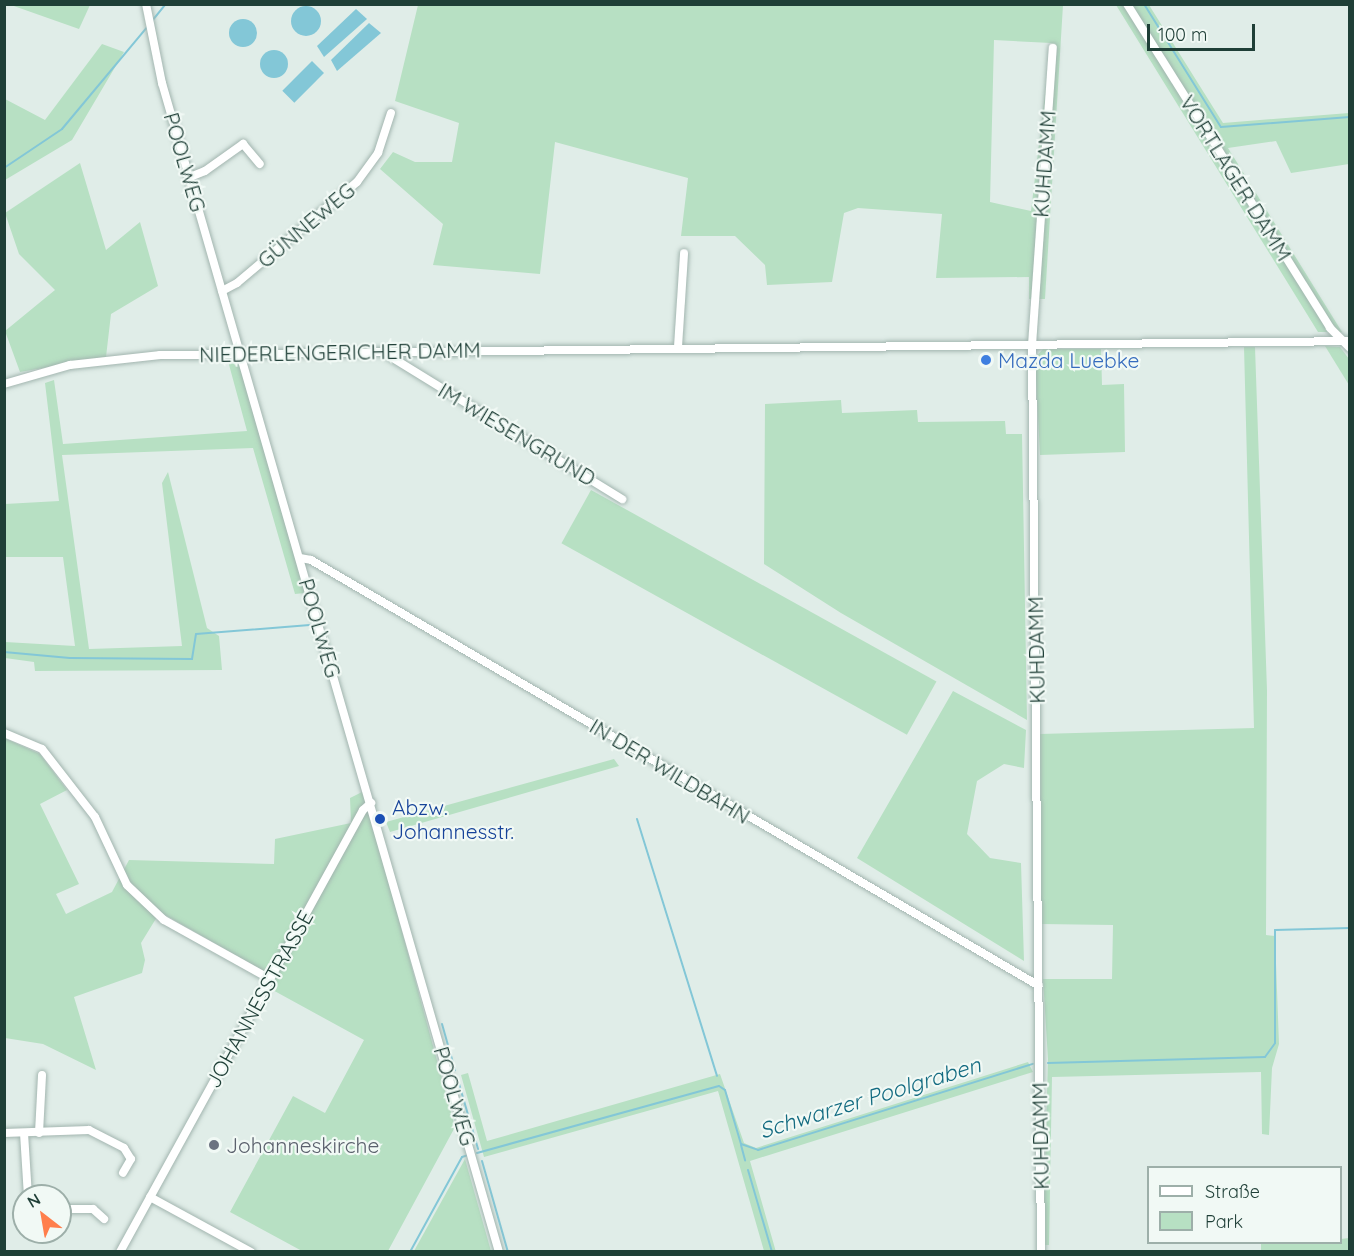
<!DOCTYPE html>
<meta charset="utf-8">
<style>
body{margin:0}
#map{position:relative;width:1354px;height:1256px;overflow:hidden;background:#e0ede8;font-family:Quicksand,sans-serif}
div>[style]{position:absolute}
.green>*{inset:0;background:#b7e0c3;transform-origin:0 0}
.water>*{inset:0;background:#83c7d7;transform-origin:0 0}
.round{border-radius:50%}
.stream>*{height:2px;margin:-1px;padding:0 1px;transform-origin:1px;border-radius:1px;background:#83c7d7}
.roads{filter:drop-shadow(0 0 2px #a2b5af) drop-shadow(0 0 2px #a2b5af)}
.minor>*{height:8px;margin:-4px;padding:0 4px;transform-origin:4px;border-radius:4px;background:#fff}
.dots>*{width:16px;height:16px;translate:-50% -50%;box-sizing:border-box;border:3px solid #f1f9f5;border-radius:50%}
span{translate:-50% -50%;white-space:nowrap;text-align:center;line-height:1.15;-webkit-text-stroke:4.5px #f1f9f5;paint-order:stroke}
.street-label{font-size:21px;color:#1f3f37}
.shop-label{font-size:21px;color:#366cbe}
.left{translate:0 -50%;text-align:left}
.transit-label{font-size:21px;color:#164399}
.worship-label{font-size:21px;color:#5b616d}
.water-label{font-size:22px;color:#136b81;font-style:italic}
.frame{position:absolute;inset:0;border:6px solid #1f3f37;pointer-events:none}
.legend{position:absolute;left:1147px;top:1166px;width:195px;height:78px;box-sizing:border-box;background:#f1f9f5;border:2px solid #9dafa9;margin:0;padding:8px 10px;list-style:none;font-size:18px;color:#1f3f37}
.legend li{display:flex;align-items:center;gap:12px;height:30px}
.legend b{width:30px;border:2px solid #9dafa9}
.north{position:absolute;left:12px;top:1184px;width:60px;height:60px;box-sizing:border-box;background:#f1f9f5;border:2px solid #9dafa9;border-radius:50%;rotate:329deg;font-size:16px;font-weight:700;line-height:24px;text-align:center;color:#1f3f37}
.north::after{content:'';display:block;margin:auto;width:21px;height:27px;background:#ff7e4c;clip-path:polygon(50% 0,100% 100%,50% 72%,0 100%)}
.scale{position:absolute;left:1147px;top:24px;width:108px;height:27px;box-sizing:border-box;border:3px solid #1f3f37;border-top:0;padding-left:8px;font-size:18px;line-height:21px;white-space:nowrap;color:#1f3f37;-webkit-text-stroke:4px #f1f9f5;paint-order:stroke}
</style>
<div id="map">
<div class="green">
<div style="clip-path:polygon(11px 5px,90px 4px,90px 5px,79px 29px)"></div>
<div style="clip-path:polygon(evenodd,418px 5px,1063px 5px,1045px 299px,1029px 299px,1029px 277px,936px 278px,942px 214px,858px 208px,844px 213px,832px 282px,767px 285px,765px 265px,735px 236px,681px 236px,688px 178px,555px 142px,540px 274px,433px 265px,443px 224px,380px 169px,393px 152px,415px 162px,452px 162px,459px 123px,395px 101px,418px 5px,994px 40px,1051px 43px,1031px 211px,990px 202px,994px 40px)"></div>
<div style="clip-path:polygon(1116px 5px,1149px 5px,1223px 123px,1349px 113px,1349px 164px,1291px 173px,1276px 141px,1228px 148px,1342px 332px,1318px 332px)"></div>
<div style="clip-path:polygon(102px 44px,124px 52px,72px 140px,5px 180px,5px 99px,45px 120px)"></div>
<div style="clip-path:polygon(80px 163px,106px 250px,140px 222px,158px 286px,111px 314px,106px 357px,20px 372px,5px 331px,55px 290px,19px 254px,5px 213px)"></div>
<div style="clip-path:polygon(1325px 346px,1340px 347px,1349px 359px,1349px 385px)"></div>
<div style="clip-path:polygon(1244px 347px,1255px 347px,1267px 690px,1266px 935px,1275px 936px,1279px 1044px,1272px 1068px,1269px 1135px,1262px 1134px,1261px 1072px,1052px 1077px,1049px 1245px,1043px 1245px,1048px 1059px,1043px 979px,1112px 979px,1113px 925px,1041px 924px,1040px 734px,1254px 728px)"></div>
<div style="clip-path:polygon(1043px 349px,1101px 349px,1102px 385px,1124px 384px,1125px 452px,1040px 455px,1035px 358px)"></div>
<div style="clip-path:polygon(238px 360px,305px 593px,295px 594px,253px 448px,62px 455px,89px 649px,182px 646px,162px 483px,168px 472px,207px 628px,219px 636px,222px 670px,35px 671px,34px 662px,5px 658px,5px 642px,75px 646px,63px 557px,5px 557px,5px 504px,59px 501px,45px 383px,54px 380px,63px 444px,247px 431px,228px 361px)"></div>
<div style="clip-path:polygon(841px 400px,842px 413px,917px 410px,918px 422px,1005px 421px,1006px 434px,1022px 434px,1027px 720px,841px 613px,764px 564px,765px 404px)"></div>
<div style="left:591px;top:490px;width:395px;height:61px;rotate:29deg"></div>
<div style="clip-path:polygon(953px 691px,1026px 730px,1024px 768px,1004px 764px,977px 781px,967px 834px,990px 858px,1021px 863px,1024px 961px,857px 858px)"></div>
<div style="clip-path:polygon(4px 738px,40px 754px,67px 790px,40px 804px,79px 884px,56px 894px,66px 914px,112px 892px,129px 860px,274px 864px,275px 839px,351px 823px,350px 798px,364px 791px,455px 1127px,388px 1251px,302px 1251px,230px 1212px,293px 1096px,325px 1113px,364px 1040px,269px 988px,265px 972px,160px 912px,141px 943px,145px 960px,142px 973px,74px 997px,96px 1070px,43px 1044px,5px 1038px)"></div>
<div style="clip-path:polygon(614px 759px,619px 766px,390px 832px,386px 822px)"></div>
<div style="clip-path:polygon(1028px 1062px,1033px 1072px,750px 1161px,776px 1252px,764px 1251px,718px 1091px,484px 1157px,461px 1075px,468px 1073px,487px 1141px,720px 1074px,744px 1143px,756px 1148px)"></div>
<div style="clip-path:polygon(465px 1159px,491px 1251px,414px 1251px)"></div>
<div style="clip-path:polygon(1349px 1238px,1349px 1251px,1261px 1251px,1261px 1243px,1340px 1242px,1341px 1239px)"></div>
</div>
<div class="water">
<div class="round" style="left:291px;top:6px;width:30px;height:30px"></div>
<div style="clip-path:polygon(356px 9px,367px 19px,324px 57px,317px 46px)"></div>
<div class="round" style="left:229px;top:19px;width:28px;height:28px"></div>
<div style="clip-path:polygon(369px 23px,381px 33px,337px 71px,331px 60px)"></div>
<div class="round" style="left:260px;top:50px;width:28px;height:28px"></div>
<div style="left:312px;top:61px;width:17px;height:42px;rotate:45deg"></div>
</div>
<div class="stream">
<div style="left:1144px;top:4px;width:145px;rotate:58deg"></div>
<div style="left:1221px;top:127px;width:129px;rotate:-4.4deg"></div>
<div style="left:152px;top:21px;width:22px;rotate:-51deg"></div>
<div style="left:4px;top:168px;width:70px;rotate:-33.9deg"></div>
<div style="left:62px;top:129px;width:134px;rotate:-50.1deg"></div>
<div style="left:4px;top:652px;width:66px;rotate:5.2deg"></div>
<div style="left:70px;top:658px;width:122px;rotate:0.5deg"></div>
<div style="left:192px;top:659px;width:25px;rotate:-81deg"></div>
<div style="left:196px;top:634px;width:114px;rotate:-4.5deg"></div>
<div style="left:637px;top:819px;width:269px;rotate:72.7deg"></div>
<div style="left:442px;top:1024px;width:48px;rotate:74.2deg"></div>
<div style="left:1048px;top:1063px;width:217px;rotate:-1.6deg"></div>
<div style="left:1265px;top:1057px;width:17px;rotate:-54deg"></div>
<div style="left:1275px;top:1043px;width:113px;rotate:-90deg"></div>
<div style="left:1275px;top:930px;width:75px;rotate:-1.5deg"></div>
<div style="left:457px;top:1077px;width:75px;rotate:73.7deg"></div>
<div style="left:741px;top:1145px;width:16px;rotate:75deg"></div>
<div style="left:477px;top:1153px;width:251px;rotate:-15.5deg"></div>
<div style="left:719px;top:1086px;width:7px;rotate:34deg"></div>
<div style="left:725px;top:1090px;width:56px;rotate:73.5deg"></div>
<div style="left:741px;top:1144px;width:18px;rotate:19deg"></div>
<div style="left:758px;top:1150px;width:288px;rotate:-17.4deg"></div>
<div style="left:482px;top:1161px;width:95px;rotate:74.1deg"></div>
<div style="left:748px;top:1170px;width:85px;rotate:73.7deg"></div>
<div style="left:410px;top:1252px;width:108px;rotate:-61.3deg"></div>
<div style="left:462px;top:1157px;width:6px;rotate:-18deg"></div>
</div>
<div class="roads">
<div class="minor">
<div style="left:146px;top:4px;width:81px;rotate:78.6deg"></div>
<div style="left:162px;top:83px;width:1217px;rotate:73.92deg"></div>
<div style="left:1127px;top:4px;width:382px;rotate:57.9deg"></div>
<div style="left:1330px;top:328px;width:28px;rotate:45deg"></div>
<div style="left:190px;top:177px;width:16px;rotate:-22deg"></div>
<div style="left:205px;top:171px;width:47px;rotate:-35.4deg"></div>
<div style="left:243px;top:144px;width:26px;rotate:50deg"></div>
<div style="left:222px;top:291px;width:17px;rotate:-28deg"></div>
<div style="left:237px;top:283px;width:157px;rotate:-40.1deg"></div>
<div style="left:357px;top:182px;width:36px;rotate:-54deg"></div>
<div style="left:378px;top:153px;width:42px;rotate:-72deg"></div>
<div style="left:678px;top:347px;width:94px;rotate:-86.3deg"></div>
<div style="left:383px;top:352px;width:281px;rotate:31.6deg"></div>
<div style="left:4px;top:384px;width:69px;rotate:-16.1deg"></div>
<div style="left:70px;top:365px;width:91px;rotate:-6.3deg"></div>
<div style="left:160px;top:355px;width:1190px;rotate:-0.67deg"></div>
<div style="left:300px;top:558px;width:11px;rotate:10deg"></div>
<div style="left:311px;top:560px;width:843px;rotate:30.33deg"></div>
<div style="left:4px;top:733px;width:41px;rotate:22.8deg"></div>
<div style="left:42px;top:749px;width:86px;rotate:52.1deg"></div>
<div style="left:95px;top:817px;width:75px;rotate:64.8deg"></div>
<div style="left:127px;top:885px;width:51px;rotate:43.4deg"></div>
<div style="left:164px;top:920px;width:121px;rotate:29.1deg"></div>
<div style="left:4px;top:1133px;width:85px;rotate:-2deg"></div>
<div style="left:89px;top:1130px;width:39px;rotate:27deg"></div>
<div style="left:124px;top:1148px;width:13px;rotate:58deg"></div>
<div style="left:131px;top:1159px;width:16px;rotate:120deg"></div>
<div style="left:24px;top:1133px;width:63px;rotate:86.4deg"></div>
<div style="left:39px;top:1133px;width:58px;rotate:-87deg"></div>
<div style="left:150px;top:1197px;width:115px;rotate:28.6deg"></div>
<div style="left:60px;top:1209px;width:33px"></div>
<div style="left:93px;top:1209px;width:15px;rotate:42deg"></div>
<div style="left:120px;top:1252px;width:504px;rotate:-61.2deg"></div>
<div style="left:363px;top:810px;width:11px;rotate:-41deg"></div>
<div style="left:1041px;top:1252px;width:907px;rotate:-90.57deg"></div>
<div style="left:1032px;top:345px;width:298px;rotate:-86deg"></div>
</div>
</div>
<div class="dots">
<div style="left:986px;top:360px;background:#3f7fe0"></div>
<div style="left:380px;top:819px;background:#1a4fb4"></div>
<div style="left:214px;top:1145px;background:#6b7280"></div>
</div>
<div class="street-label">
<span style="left:185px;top:162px;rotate:74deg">POOLWEG</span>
<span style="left:1044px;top:164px;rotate:-86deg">KUHDAMM</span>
<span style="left:1236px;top:178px;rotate:58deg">VORTLAGER DAMM</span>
<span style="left:306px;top:225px;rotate:-40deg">GÜNNEWEG</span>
<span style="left:340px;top:352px;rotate:-1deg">NIEDERLENGERICHER DAMM</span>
<span style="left:517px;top:434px;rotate:31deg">IM WIESENGRUND</span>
<span style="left:320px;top:628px;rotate:74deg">POOLWEG</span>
<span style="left:1036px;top:650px;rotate:-91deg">KUHDAMM</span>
<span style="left:670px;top:771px;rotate:31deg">IN DER WILDBAHN</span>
<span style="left:259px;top:999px;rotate:-61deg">JOHANNESSTRASSE</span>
<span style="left:455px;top:1096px;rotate:74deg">POOLWEG</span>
<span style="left:1040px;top:1136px;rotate:-91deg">KUHDAMM</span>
</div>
<div class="shop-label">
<span class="left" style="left:998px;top:360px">Mazda Luebke</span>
</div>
<div class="transit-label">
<span class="left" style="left:392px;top:819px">Abzw.<br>Johannesstr.</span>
</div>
<div class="worship-label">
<span class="left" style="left:226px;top:1145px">Johanneskirche</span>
</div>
<div class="water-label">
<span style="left:870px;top:1098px;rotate:-17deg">Schwarzer Poolgraben</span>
</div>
<div class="frame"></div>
<ul class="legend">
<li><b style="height:8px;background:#fff"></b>Straße</li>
<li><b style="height:16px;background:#b7e0c3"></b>Park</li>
</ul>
<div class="north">N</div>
<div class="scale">100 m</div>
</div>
